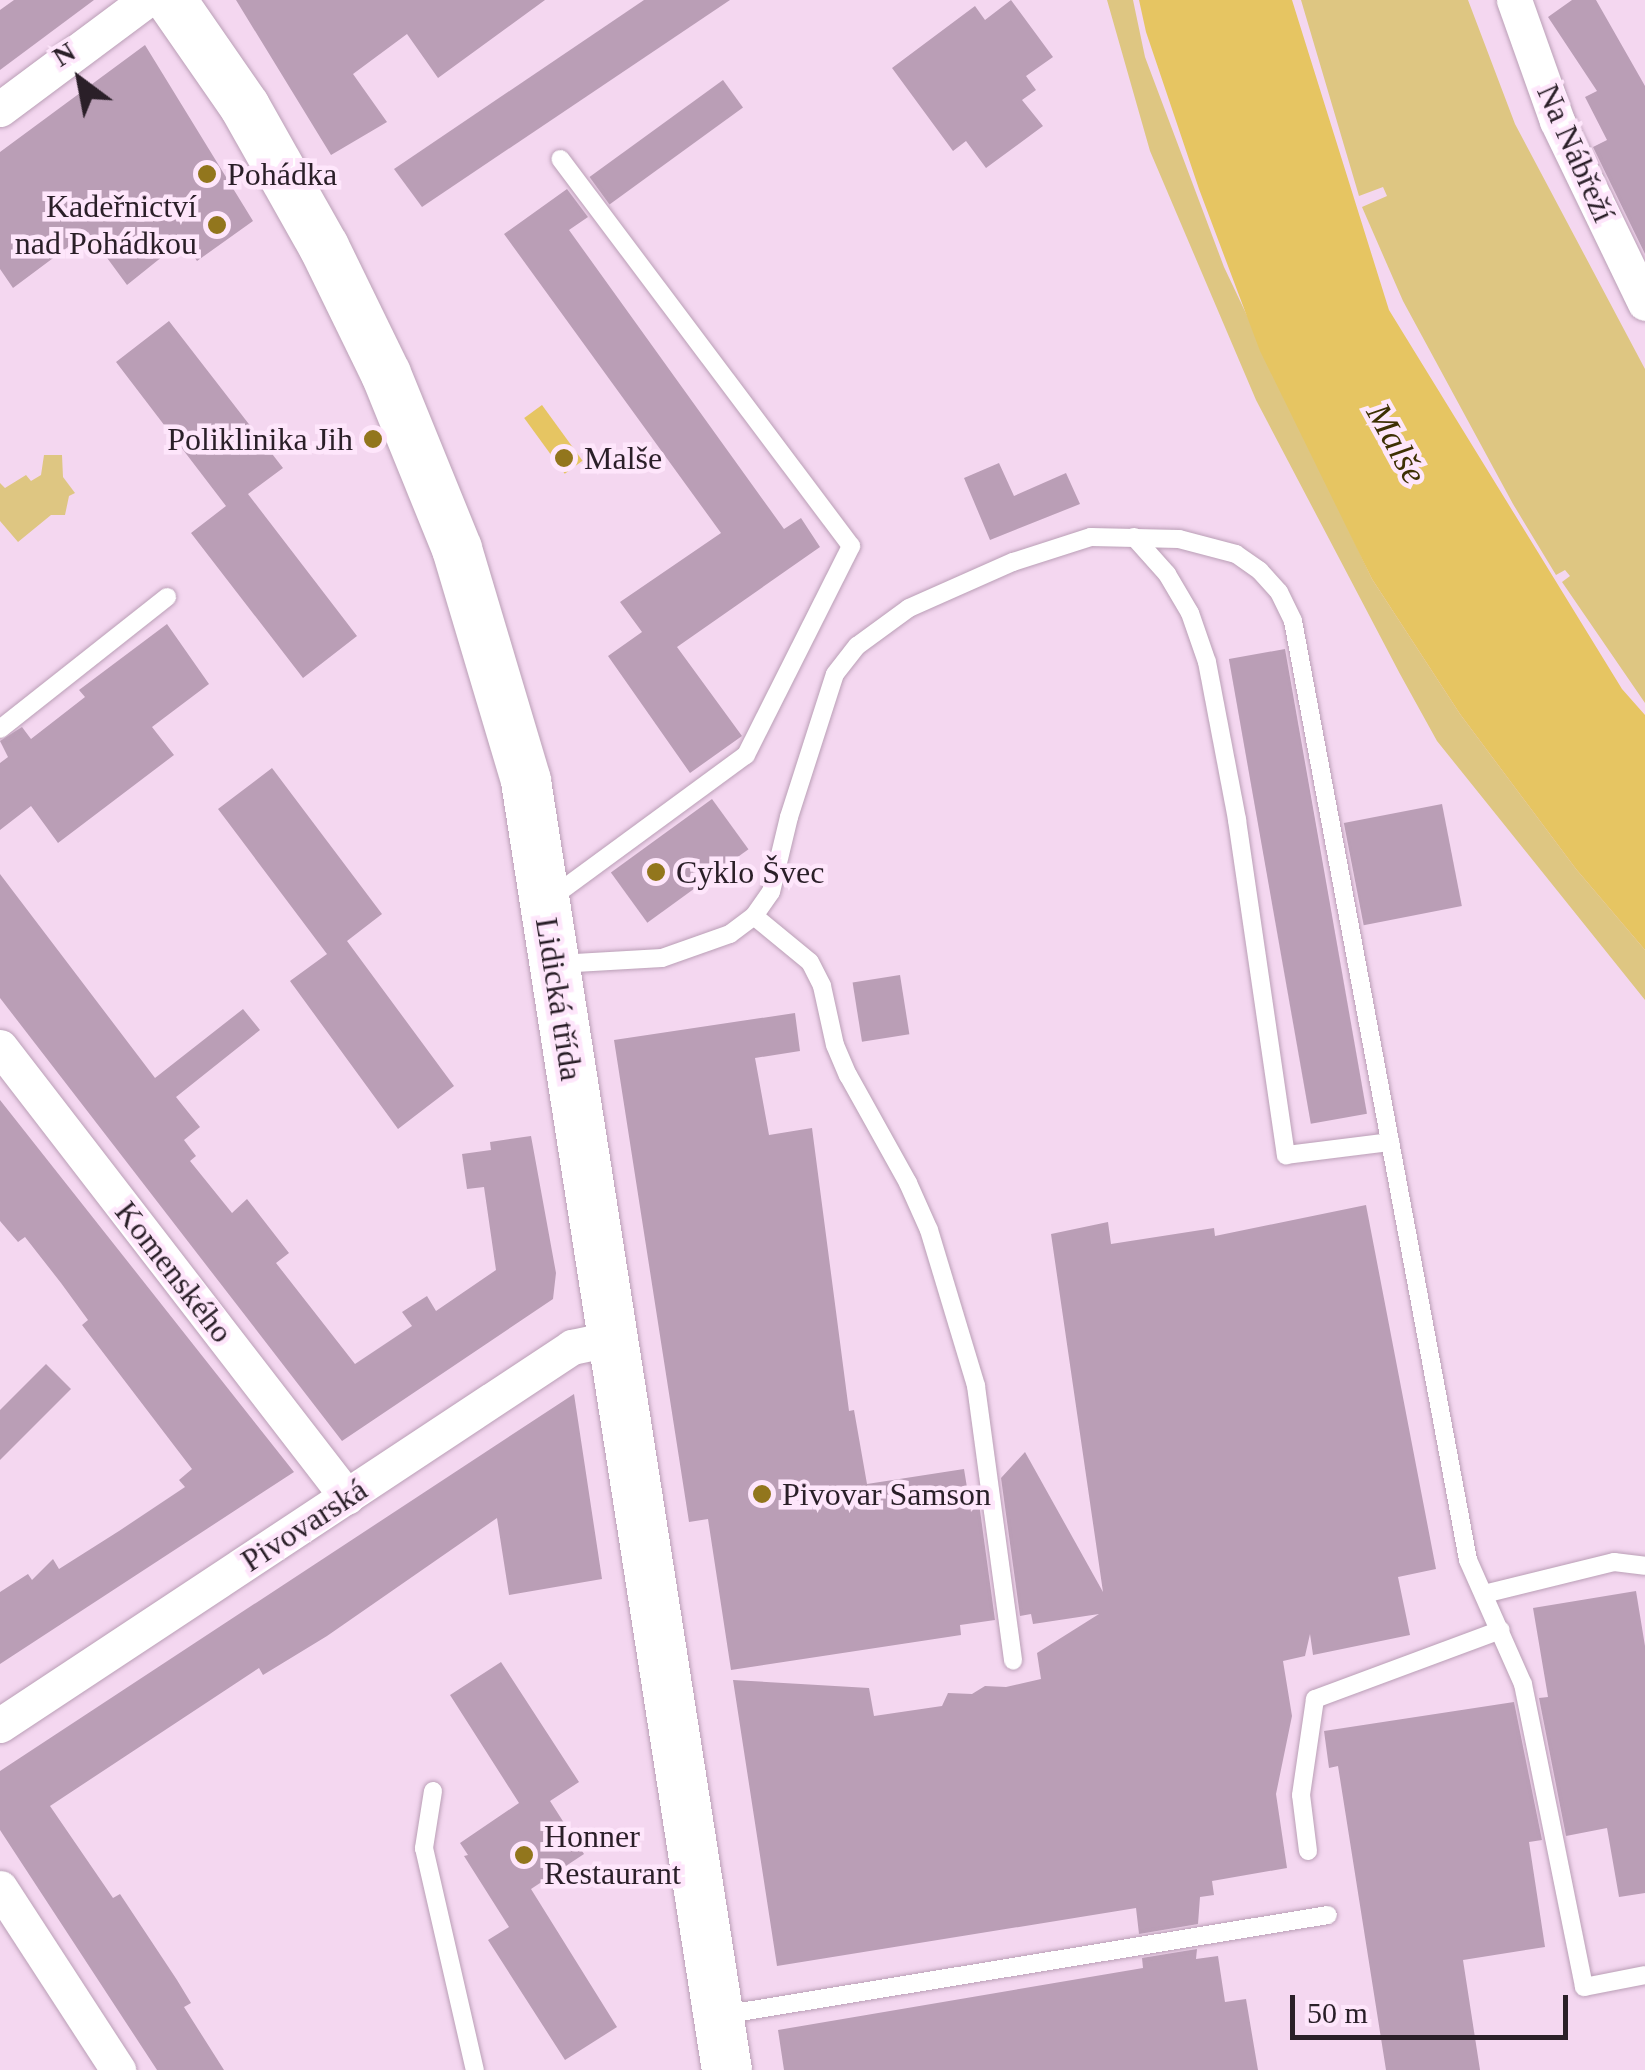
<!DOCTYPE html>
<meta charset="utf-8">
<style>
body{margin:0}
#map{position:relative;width:1645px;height:2070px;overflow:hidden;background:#f4d7f0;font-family:Georgia,serif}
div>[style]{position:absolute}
.green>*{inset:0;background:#dec682}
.water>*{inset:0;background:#e6c562;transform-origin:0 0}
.building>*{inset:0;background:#ba9eb6;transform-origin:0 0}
.roads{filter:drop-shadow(0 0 2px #ba9fb6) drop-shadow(0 0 2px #ba9fb6)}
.lane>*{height:18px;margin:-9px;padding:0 9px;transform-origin:9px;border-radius:9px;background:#fff}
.street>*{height:35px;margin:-17.5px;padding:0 17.5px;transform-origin:17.5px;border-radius:17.5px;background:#fff}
.secondary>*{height:50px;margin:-25px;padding:0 25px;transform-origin:25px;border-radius:25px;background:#fff}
.dots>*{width:28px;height:28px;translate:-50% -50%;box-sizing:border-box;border:5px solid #fee6fb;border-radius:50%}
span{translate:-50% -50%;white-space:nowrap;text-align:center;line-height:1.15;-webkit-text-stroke:9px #fee6fb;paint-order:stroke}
.street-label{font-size:32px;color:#2a1f28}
.poi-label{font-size:32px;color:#2a1f28}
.left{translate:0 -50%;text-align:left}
.right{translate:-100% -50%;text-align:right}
.water-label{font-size:35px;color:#3d3003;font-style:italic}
.north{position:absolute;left:30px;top:30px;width:100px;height:100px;-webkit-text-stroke:8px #fee6fb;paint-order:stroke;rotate:328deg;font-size:28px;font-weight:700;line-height:40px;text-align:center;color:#2a1f28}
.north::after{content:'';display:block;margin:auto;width:35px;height:45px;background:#2a1f28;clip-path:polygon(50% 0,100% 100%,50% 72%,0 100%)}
.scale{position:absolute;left:1290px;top:1995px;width:278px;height:45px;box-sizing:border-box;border:5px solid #2a1f28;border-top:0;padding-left:12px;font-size:30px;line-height:35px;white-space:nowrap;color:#2a1f28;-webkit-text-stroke:8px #fee6fb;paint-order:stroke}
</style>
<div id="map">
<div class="green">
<div style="clip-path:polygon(1107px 0,1133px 0,1145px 57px,1224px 267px,1372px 579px,1460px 714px,1576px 869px,1645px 950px,1645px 1000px,1437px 741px,1400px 674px,1256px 400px,1150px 151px)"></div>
<div style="clip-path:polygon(1301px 0,1468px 0,1515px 124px,1645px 369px,1645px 703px,1562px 582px,1570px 576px,1565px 570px,1556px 575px,1513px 504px,1403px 301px,1362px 207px,1387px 196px,1383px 187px,1359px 196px)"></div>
<div style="clip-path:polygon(44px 455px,62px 455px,63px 477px,75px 493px,69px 496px,65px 515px,51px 515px,18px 542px,0 521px,0 483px,5px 488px,26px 475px,31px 481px,41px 475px)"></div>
</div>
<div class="water">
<div style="clip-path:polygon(1139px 0,1292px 0,1389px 310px,1622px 689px,1645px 715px,1645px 950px,1576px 869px,1460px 714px,1372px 579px,1260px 351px,1199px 189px,1146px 32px)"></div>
<div style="left:542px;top:405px;width:69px;height:22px;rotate:54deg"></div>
</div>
<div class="building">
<div style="clip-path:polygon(14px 0,94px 0,0 70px,0 10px)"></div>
<div style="clip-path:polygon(236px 0,545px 0,438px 78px,407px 34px,353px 74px,387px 122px,331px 155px)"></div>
<div style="clip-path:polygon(644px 0,730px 0,422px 207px,394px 169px)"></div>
<div style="clip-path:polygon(1011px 0,1053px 57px,1026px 76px,1036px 90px,1022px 100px,1043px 126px,986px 168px,966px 141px,953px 151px,892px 68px,975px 6px,985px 20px)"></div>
<div style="clip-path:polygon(1572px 0,1596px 0,1645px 86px,1645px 254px,1593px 147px,1607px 140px,1585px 97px,1597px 91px,1548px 17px)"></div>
<div style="clip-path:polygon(145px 45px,253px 221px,197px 261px,183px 240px,127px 285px,88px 232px,13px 288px,0 269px,0 152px)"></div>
<div style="left:723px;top:80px;width:34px;height:165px;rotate:54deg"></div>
<div style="clip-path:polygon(567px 189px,588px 217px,569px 230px,784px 529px,801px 518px,820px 547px,677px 647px,742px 736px,690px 773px,608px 656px,642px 632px,620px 602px,721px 533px,504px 234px)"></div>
<div style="clip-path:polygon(169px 321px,283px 468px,248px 494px,357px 636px,303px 678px,191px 533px,226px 506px,116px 362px)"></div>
<div style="clip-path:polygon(999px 463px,1014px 496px,1066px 473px,1080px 504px,990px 540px,964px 478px)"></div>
<div style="clip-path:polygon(167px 624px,209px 684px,152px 727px,174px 755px,58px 843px,31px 806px,0 830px,0 763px,8px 757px,0 741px,22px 727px,31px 739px,85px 697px,79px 690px)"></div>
<div style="left:1285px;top:649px;width:472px;height:57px;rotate:80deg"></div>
<div style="clip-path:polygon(272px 768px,382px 914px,347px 941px,454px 1086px,398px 1129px,290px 981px,327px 954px,218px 809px)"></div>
<div style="left:712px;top:799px;width:62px;height:125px;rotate:54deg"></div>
<div style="left:1442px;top:804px;width:104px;height:100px;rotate:79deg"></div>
<div style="clip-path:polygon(0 874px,155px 1078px,243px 1009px,260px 1030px,176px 1097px,200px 1127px,184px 1140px,196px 1156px,190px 1161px,232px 1213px,247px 1199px,289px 1253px,276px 1263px,355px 1364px,412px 1326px,402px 1312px,427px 1296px,436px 1311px,496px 1270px,484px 1187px,467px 1189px,462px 1154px,491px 1150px,490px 1142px,531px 1136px,556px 1273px,553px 1299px,342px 1441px,0 998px)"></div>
<div style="left:900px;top:975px;width:60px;height:48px;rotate:81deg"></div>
<div style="clip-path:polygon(795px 1013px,800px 1051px,755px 1058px,769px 1135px,812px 1128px,849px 1411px,854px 1410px,867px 1484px,964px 1469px,971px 1512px,979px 1503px,995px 1620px,960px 1625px,961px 1635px,731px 1670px,708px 1519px,689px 1522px,614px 1040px)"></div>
<div style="clip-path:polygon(0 1100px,294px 1472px,0 1664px,0 1592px,28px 1574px,32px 1580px,53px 1559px,59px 1569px,119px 1531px,185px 1487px,179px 1480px,192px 1469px,82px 1325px,88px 1320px,61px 1283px,25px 1237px,18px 1242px,0 1221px)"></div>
<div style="clip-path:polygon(1366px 1205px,1436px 1569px,1398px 1577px,1410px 1635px,1313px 1655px,1310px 1634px,1305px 1656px,1283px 1661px,1292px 1716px,1276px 1794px,1287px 1868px,1212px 1881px,1214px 1895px,1200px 1897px,1198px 1924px,1139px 1934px,1136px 1908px,777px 1966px,733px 1680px,869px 1688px,874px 1716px,942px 1706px,948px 1693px,972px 1694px,985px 1686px,1006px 1687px,1041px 1679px,1037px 1653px,1099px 1614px,1033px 1624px,1031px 1614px,1020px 1616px,1001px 1478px,1025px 1452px,1103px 1592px,1051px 1234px,1108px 1222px,1111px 1244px,1214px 1228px,1215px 1236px)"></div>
<div style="clip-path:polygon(46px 1364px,71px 1389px,0 1460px,0 1410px)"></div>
<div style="clip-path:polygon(574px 1394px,602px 1579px,509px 1595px,497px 1518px,327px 1636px,263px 1675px,259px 1668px,50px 1806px,113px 1898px,120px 1894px,177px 1980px,191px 2003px,184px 2007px,224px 2070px,157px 2070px,0 1830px,0 1771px)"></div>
<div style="clip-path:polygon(1636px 1591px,1645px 1646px,1645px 1893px,1619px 1897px,1607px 1828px,1566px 1836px,1539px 1698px,1548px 1697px,1533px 1608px)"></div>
<div style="clip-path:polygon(501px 1662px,579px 1782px,550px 1801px,584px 1854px,531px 1889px,617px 2027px,565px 2060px,488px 1940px,509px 1927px,464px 1856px,468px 1855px,460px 1843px,519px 1803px,450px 1695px)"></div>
<div style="clip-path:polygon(1514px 1702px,1542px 1840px,1529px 1842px,1545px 1947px,1463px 1960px,1480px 2070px,1386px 2070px,1338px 1766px,1329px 1768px,1324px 1731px)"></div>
<div style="clip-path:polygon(1197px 1949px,1196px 1959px,1218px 1956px,1225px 2002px,1246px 1999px,1258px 2070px,784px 2070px,778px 2030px,1143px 1968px,1142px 1958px)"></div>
</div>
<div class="roads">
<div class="lane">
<div style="left:1134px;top:537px;width:50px;rotate:48.3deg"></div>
<div style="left:1167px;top:574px;width:45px;rotate:59.5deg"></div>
<div style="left:1190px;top:613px;width:52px;rotate:70.9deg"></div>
<div style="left:1207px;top:662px;width:161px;rotate:79.2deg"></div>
<div style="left:1237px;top:820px;width:339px;rotate:81.7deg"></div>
<div style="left:1286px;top:1155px;width:105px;rotate:-7.1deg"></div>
<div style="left:0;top:729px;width:213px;rotate:-38.3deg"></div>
<div style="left:551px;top:898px;width:242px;rotate:-36.3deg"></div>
<div style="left:746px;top:755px;width:234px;rotate:-63.3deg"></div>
<div style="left:851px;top:546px;width:484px;rotate:-126.9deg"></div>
<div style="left:754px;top:916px;width:72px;rotate:39.4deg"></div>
<div style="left:810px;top:962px;width:27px;rotate:63deg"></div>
<div style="left:822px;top:986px;width:60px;rotate:77.6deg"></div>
<div style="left:835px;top:1045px;width:33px;rotate:67deg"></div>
<div style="left:848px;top:1075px;width:124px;rotate:60.9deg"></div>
<div style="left:908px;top:1183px;width:51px;rotate:65.9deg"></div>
<div style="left:929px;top:1230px;width:163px;rotate:73.2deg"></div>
<div style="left:976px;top:1386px;width:277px;rotate:82.3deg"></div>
<div style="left:558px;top:964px;width:104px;rotate:-3.3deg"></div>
<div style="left:662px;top:958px;width:72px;rotate:-19.4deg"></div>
<div style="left:730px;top:934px;width:30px;rotate:-37deg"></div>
<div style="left:754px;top:916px;width:29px;rotate:-55deg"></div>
<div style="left:771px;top:892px;width:77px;rotate:-76.5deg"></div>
<div style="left:789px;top:817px;width:150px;rotate:-72.2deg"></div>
<div style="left:835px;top:674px;width:36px;rotate:-52deg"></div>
<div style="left:857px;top:646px;width:64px;rotate:-36.2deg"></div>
<div style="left:909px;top:608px;width:114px;rotate:-23.9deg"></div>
<div style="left:1013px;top:562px;width:82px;rotate:-17.8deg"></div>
<div style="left:1091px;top:537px;width:88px;rotate:1.3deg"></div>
<div style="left:1179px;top:539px;width:59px;rotate:14.7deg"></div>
<div style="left:1236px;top:554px;width:29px;rotate:35deg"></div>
<div style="left:1260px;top:571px;width:28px;rotate:48deg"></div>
<div style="left:1279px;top:592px;width:32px;rotate:64deg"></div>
<div style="left:1293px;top:621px;width:955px;rotate:79.44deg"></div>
<div style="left:1468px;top:1560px;width:136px;rotate:66.1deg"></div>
<div style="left:1523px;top:1684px;width:309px;rotate:78.6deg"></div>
<div style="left:1584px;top:1987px;width:62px;rotate:-11.1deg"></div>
<div style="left:1484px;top:1594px;width:134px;rotate:-13.8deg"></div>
<div style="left:1614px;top:1562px;width:31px;rotate:7deg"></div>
<div style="left:433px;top:1791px;width:58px;rotate:99deg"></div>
<div style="left:424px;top:1848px;width:228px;rotate:77.1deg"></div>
<div style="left:1308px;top:1851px;width:56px;rotate:-97.1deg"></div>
<div style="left:1301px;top:1795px;width:97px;rotate:-81.7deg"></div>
<div style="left:1315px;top:1699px;width:198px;rotate:-20.4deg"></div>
<div style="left:722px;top:2015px;width:614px;rotate:-9.37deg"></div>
</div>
<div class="street">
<div style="left:1514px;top:0;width:128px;rotate:70.4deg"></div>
<div style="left:1557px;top:121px;width:202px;rotate:64.2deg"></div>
<div style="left:0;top:109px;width:182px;rotate:-36.7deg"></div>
<div style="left:0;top:1047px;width:568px;rotate:52.36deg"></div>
<div style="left:0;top:1725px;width:686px;rotate:-33.46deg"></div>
<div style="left:572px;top:1347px;width:43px;rotate:-12.1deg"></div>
<div style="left:0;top:1888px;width:217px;rotate:57deg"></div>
</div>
<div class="secondary">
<div style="left:171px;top:0;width:130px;rotate:55.3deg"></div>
<div style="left:245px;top:107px;width:161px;rotate:60.6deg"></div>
<div style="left:324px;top:247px;width:141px;rotate:64deg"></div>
<div style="left:386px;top:374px;width:189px;rotate:67.9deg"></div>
<div style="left:457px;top:549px;width:242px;rotate:73.4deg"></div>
<div style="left:526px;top:781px;width:1305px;rotate:81.14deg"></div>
</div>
</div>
<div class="dots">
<div style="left:207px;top:174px;background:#92761d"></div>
<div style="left:217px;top:225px;background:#92761d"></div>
<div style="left:373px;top:439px;background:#92761d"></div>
<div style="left:564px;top:458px;background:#92761d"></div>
<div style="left:656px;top:872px;background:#92761d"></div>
<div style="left:762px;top:1494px;background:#92761d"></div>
<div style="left:524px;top:1855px;background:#92761d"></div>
</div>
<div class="street-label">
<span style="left:1576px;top:153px;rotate:66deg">Na Nábřeží</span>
<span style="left:559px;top:999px;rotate:81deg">Lidická třída</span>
<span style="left:174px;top:1272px;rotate:52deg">Komenského</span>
<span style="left:304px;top:1525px;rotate:-33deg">Pivovarská</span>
</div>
<div class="poi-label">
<span class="left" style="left:227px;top:174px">Pohádka</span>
<span class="right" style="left:197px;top:225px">Kadeřnictví<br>nad Pohádkou</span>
<span class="right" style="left:353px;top:439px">Poliklinika Jih</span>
<span class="left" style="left:584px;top:458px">Malše</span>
<span class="left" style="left:676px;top:872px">Cyklo Švec</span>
<span class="left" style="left:782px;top:1494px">Pivovar Samson</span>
<span class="left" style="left:544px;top:1855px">Honner<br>Restaurant</span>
</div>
<div class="water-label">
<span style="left:1396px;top:444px;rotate:61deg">Malše</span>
</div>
<div class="north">N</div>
<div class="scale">50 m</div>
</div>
